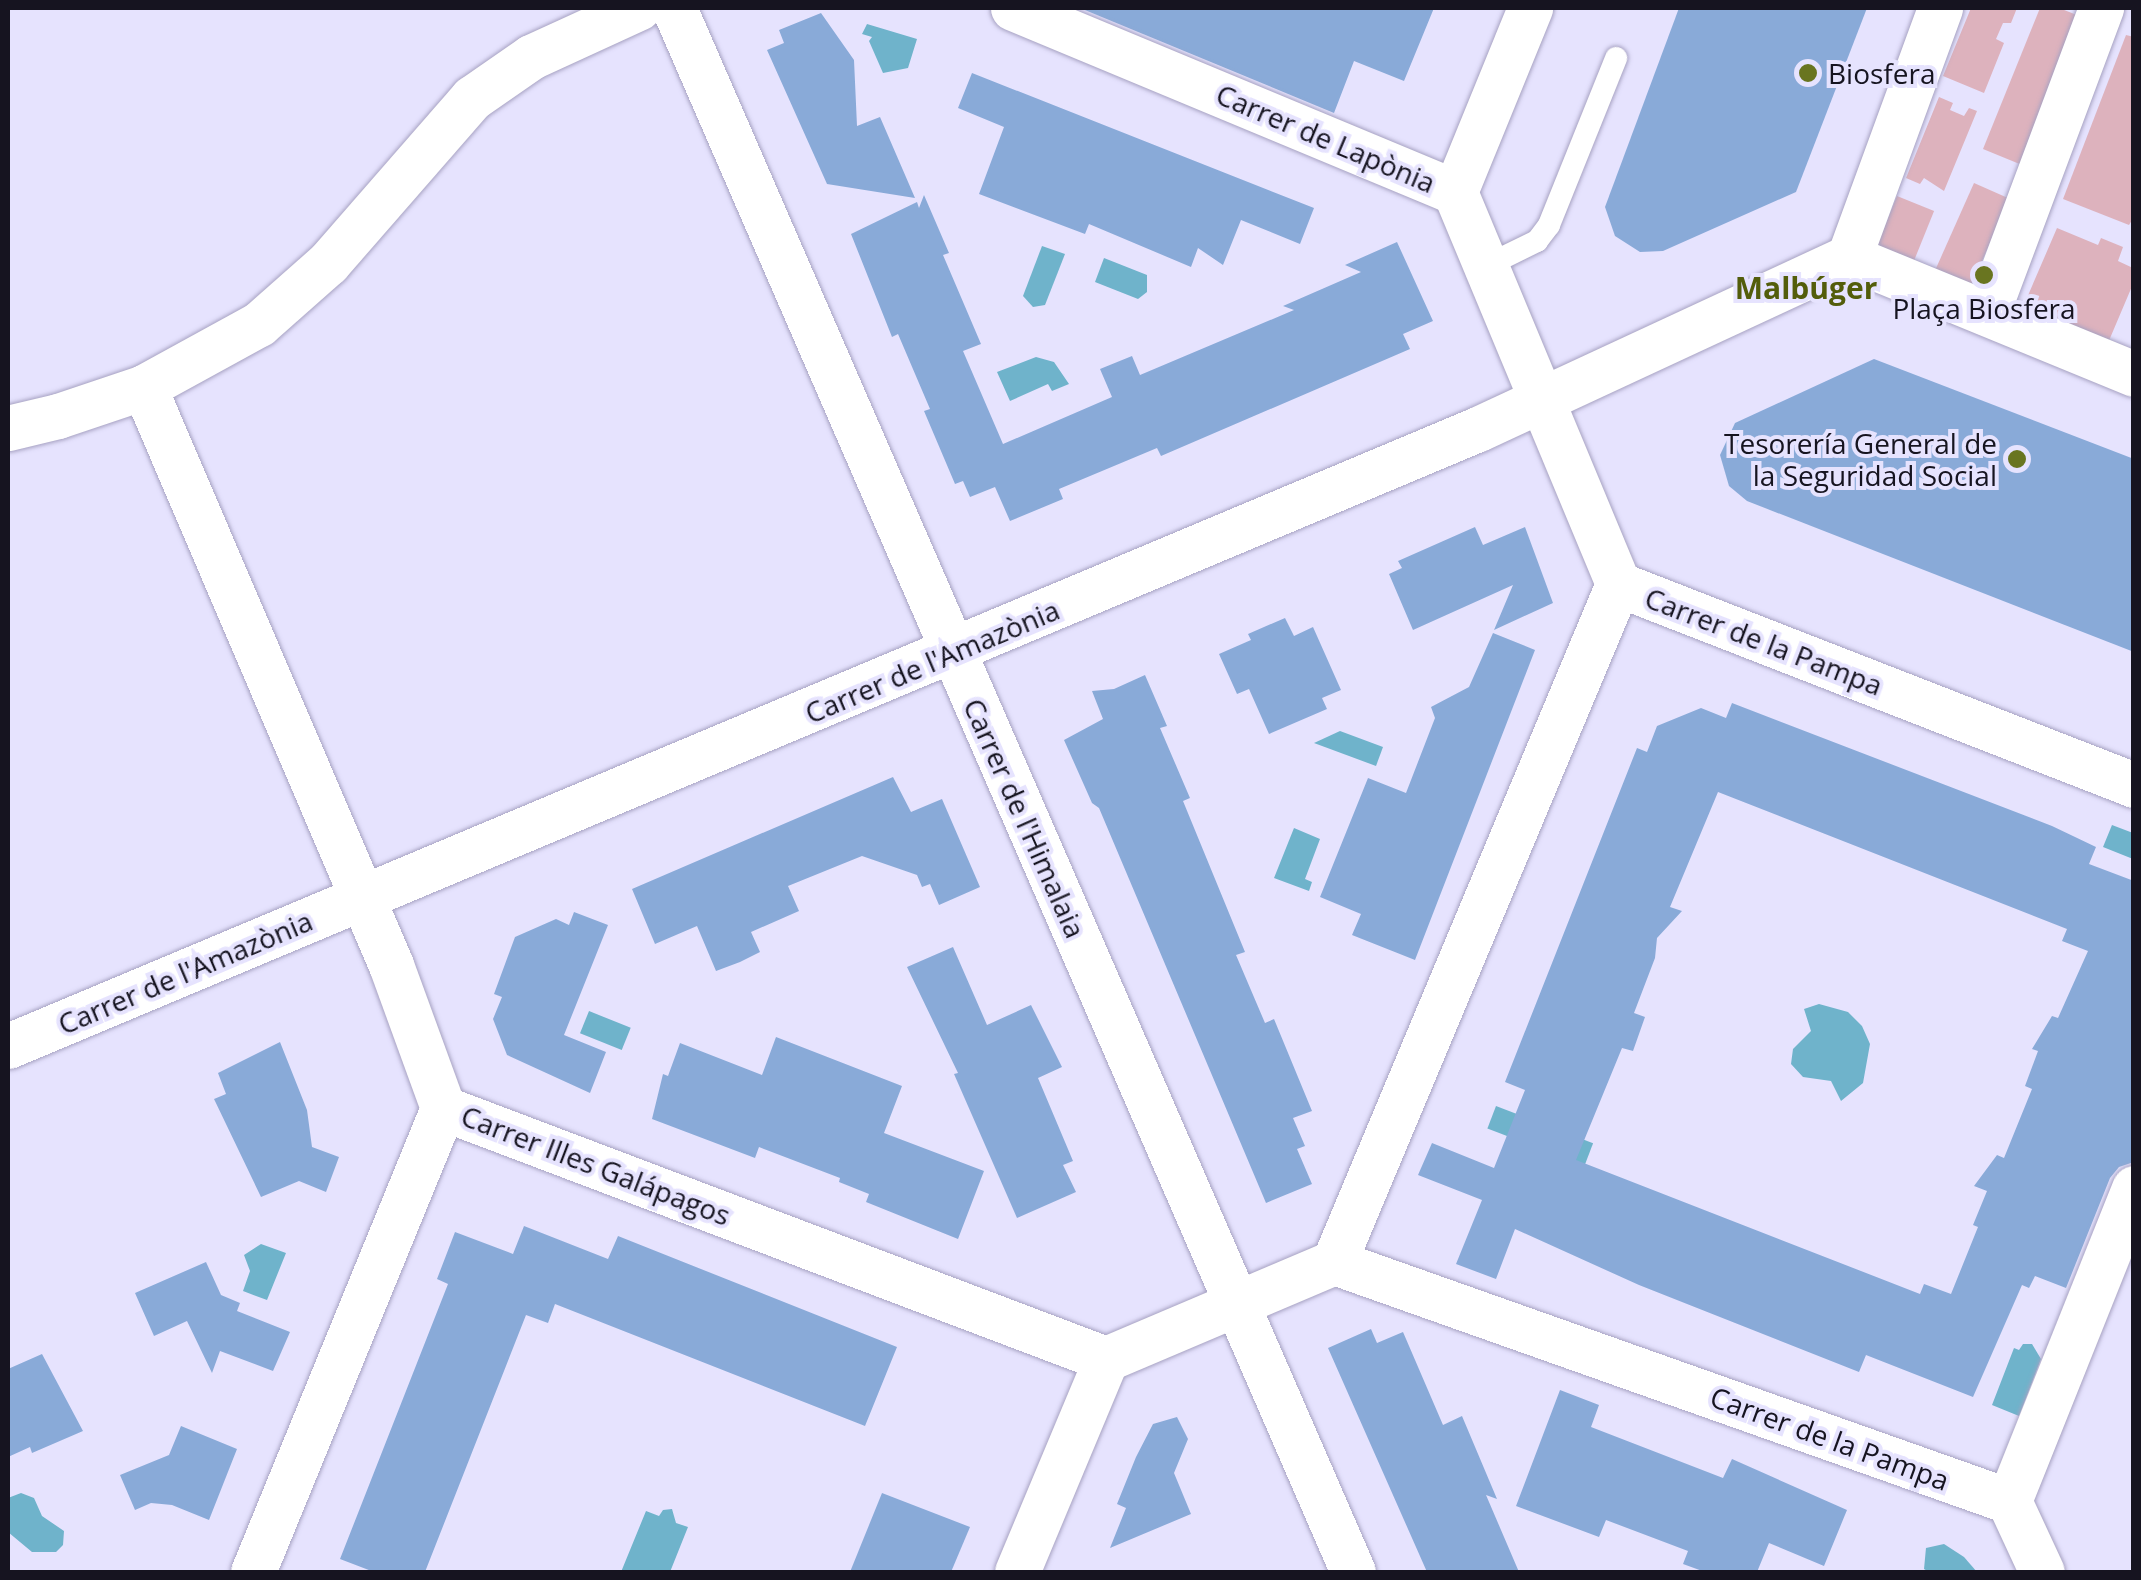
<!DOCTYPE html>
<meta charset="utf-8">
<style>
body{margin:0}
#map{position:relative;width:2141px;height:1580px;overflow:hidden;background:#e6e3fe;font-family:"Open Sans",sans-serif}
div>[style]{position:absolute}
.green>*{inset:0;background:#ddb2bd;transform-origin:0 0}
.water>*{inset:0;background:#6fb3cb;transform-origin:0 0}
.building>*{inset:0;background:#89aad8}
.roads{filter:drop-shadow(0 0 2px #a7a2c2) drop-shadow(0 0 2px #a7a2c2)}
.lane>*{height:22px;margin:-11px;padding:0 11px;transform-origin:11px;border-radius:11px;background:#fff}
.street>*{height:45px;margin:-22.5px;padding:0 22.5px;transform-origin:22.5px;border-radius:22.5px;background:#fff}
.dots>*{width:28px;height:28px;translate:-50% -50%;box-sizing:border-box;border:5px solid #e6e3fe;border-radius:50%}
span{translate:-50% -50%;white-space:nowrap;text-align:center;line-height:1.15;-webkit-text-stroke:8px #e6e3fe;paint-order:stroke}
.poi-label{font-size:28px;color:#161420}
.left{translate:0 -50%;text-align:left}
.right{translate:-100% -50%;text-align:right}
.street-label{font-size:28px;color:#161420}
.neighbourhood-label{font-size:30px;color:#535d0b;font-weight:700}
.frame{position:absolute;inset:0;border:10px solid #161420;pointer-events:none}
</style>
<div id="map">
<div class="green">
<div style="clip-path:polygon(1971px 8px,2017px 8px,2011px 23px,2003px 23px,1996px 39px,2004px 43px,1984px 93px,1943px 76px)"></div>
<div style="clip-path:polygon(2040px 8px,2059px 8px,2082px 17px,2022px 165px,1983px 149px)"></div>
<div style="clip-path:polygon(2126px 35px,2134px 37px,2134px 217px,2129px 225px,2063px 199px)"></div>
<div style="clip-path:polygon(1939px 97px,1953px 103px,1950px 110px,1964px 116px,1969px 108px,1977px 111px,1944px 191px,1924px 178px,1920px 184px,1906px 178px)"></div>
<div style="left:1974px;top:183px;width:39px;height:105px;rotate:24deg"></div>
<div style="left:1897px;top:196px;width:40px;height:67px;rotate:22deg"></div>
<div style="clip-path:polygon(2057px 228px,2098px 245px,2101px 238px,2123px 247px,2118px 261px,2133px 268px,2133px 284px,2105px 350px,2020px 314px)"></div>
</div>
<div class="water">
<div style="clip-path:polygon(867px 24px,917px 39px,908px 68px,883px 73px,869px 41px,872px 37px,862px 34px)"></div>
<div style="clip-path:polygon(1042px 246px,1065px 254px,1045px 305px,1033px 307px,1023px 296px)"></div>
<div style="clip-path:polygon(1104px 258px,1147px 275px,1147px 292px,1138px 299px,1095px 282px)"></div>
<div style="clip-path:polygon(1036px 357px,1054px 362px,1069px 384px,1052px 391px,1048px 384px,1010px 401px,997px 372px)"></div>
<div style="clip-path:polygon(1340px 731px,1383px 747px,1376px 766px,1314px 743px)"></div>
<div style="clip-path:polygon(2112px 825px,2133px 833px,2133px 859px,2103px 847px)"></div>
<div style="clip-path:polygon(1294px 828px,1320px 839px,1305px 879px,1312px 882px,1309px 891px,1274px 878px)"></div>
<div style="clip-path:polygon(1819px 1004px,1848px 1012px,1862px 1026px,1870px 1044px,1863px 1083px,1841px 1101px,1831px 1081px,1803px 1077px,1791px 1064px,1793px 1049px,1811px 1031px,1804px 1009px)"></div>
<div style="left:589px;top:1011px;width:45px;height:24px;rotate:22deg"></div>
<div style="left:1496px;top:1106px;width:104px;height:24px;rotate:21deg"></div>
<div style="clip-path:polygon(261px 1244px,286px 1253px,267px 1300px,243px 1291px,250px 1271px,244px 1255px)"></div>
<div style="clip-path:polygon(2023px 1344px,2032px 1344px,2041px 1359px,2019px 1416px,1992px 1405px,2014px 1348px,2019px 1350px)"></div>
<div style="clip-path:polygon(21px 1493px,34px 1498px,42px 1516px,64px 1531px,63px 1545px,56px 1552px,32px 1552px,8px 1532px,8px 1498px)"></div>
<div style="clip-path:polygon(672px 1509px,676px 1523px,688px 1527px,670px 1572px,621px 1572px,646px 1511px,659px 1516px,663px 1510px)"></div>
<div style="clip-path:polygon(1944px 1544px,1964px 1557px,1977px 1572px,1929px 1572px,1924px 1569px,1926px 1548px)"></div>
</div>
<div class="building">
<div style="clip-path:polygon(1080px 8px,1434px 8px,1404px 81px,1354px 61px,1334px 113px)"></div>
<div style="clip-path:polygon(1679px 8px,1867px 8px,1796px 192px,1663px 251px,1640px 252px,1615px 236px,1605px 207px)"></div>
<div style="clip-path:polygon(821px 13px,854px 60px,857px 126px,880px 117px,915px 198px,827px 184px,767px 50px,784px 43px,779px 30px)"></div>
<div style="clip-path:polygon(972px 73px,1314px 208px,1300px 244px,1241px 220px,1223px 265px,1198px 248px,1191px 267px,1089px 224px,1085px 234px,979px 194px,1004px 127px,958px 108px)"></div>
<div style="clip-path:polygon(924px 195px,949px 253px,943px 255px,981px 344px,963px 351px,1003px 444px,1112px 397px,1100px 369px,1132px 356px,1140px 375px,1294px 310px,1283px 306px,1361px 272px,1345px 265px,1397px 242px,1433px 321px,1403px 334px,1410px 349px,1161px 456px,1157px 448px,1059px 489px,1063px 499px,1010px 521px,995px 487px,970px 497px,963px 481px,955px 484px,924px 411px,930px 409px,898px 334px,892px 337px,851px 234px,917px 202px,919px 208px)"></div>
<div style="clip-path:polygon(1874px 359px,2134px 459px,2134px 652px,1747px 501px,1729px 486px,1720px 455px,1735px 423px)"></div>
<div style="clip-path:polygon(1475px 527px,1483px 545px,1525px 527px,1553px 603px,1494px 630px,1513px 585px,1413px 630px,1389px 574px,1402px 568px,1398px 561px)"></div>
<div style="clip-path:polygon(1285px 618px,1294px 636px,1313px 627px,1341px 690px,1322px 698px,1327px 709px,1269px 734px,1249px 689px,1237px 694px,1219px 654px,1251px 640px,1248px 634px)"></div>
<div style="clip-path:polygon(1493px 633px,1535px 650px,1415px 960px,1352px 935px,1361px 914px,1320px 897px,1368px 778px,1406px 793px,1435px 718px,1431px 707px,1469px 687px)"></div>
<div style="clip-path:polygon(1145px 675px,1167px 726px,1160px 728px,1190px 798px,1183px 801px,1245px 952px,1236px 955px,1265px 1023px,1274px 1019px,1312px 1111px,1293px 1118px,1305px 1146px,1297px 1149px,1312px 1184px,1266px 1203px,1099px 808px,1092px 803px,1064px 740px,1103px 719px,1092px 691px,1114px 689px)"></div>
<div style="clip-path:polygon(evenodd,1732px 703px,2052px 826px,2096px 847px,2089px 864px,2134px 881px,2134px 1162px,2119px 1167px,2110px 1178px,2066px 1288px,2035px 1276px,2029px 1288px,2022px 1285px,1973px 1397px,1866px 1355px,1859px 1372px,1639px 1285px,1515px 1229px,1496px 1279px,1456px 1264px,1482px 1200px,1418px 1175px,1432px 1143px,1494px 1168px,1525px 1090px,1505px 1082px,1637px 748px,1647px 752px,1657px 726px,1701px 708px,1726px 718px,1732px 703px,1718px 792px,2067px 929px,2062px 941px,2088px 951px,2058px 1018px,2052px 1016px,2032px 1049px,2038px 1051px,2025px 1086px,2032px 1089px,2004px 1158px,1997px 1155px,1974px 1186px,1987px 1191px,1973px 1225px,1978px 1227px,1951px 1294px,1924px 1284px,1920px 1294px,1576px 1160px,1622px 1048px,1633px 1051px,1645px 1017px,1634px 1013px,1655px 958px,1657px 938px,1682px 911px,1670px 907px,1718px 792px)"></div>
<div style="clip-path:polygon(893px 777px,911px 812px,942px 799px,980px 887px,939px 905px,930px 884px,922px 887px,917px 875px,862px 856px,788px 886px,799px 911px,751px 932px,760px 952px,740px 962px,716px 971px,697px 926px,655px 944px,632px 889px)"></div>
<div style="clip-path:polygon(574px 912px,608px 925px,564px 1035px,606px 1052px,590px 1093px,507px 1055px,493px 1019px,502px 997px,494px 994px,515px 937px,556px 919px,569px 925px)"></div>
<div style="clip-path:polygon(953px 947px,987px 1025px,1031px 1005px,1062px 1067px,1038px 1078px,1073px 1161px,1063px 1165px,1076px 1192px,1017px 1218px,954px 1074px,958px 1073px,907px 967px)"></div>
<div style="clip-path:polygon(776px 1037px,902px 1086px,884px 1133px,984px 1171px,958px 1239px,866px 1202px,869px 1194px,839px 1182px,840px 1178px,759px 1147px,755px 1158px,652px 1119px,663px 1074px,668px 1076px,680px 1043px,762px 1075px)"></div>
<div style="clip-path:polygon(280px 1042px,307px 1110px,312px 1147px,339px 1157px,326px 1192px,299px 1181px,261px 1197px,214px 1099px,226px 1094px,218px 1073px)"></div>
<div style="clip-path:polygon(524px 1226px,608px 1259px,618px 1236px,897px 1347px,865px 1426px,555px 1304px,548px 1323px,526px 1315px,425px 1572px,374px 1572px,340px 1559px,448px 1284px,437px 1279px,455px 1232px,513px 1254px)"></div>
<div style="clip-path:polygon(206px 1262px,221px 1295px,240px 1303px,237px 1311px,290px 1332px,273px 1371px,220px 1351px,212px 1373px,187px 1321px,154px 1336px,135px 1293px)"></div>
<div style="clip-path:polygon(1371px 1329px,1377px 1343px,1403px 1332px,1443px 1425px,1462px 1416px,1497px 1499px,1486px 1495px,1519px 1572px,1427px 1572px,1328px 1348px)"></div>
<div style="clip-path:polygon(42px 1354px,83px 1431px,32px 1453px,30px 1447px,8px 1457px,8px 1369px)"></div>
<div style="clip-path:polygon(1560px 1390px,1599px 1405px,1591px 1427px,1723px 1478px,1732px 1459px,1847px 1510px,1824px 1566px,1769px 1543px,1757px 1572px,1705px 1572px,1683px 1564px,1688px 1551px,1606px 1520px,1599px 1537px,1516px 1506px)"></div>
<div style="clip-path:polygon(1177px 1417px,1188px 1439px,1174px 1473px,1191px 1514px,1110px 1548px,1126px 1508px,1117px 1504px,1136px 1457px,1153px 1424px)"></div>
<div style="clip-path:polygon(181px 1426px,237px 1449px,209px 1520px,172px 1505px,151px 1503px,135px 1510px,120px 1475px,169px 1455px)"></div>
<div style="clip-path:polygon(882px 1493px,970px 1527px,951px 1572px,850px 1572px)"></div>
</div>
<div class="roads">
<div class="lane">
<div style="left:1486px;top:266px;width:57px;rotate:-26.1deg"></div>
<div style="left:1537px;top:241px;width:20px;rotate:-53deg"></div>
<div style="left:1549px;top:225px;width:180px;rotate:-68.1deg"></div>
</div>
<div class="street">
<div style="left:674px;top:8px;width:1705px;rotate:66.53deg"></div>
<div style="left:1013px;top:8px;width:479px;rotate:22.6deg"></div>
<div style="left:1455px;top:192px;width:199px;rotate:-67.8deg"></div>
<div style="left:1455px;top:192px;width:425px;rotate:67.4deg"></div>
<div style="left:1849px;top:257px;width:308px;rotate:22.3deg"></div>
<div style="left:1849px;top:257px;width:265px;rotate:-69.9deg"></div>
<div style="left:1987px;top:313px;width:326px;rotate:-69.5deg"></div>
<div style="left:144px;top:387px;width:629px;rotate:66.86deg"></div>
<div style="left:391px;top:965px;width:152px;rotate:70deg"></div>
<div style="left:8px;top:428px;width:51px;rotate:-13.5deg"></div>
<div style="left:58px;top:416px;width:91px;rotate:-18.6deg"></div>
<div style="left:144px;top:387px;width:131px;rotate:-28.7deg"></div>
<div style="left:259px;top:324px;width:92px;rotate:-41.5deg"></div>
<div style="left:328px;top:263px;width:219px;rotate:-48.9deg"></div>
<div style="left:472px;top:98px;width:72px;rotate:-34.8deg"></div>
<div style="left:531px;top:57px;width:118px;rotate:-24.6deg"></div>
<div style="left:8px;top:1046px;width:1594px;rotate:-22.77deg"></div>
<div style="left:1478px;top:429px;width:409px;rotate:-24.9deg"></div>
<div style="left:1334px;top:1262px;width:735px;rotate:-67.27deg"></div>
<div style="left:1618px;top:584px;width:554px;rotate:21.28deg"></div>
<div style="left:2009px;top:1501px;width:78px;rotate:65.1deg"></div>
<div style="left:253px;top:1572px;width:501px;rotate:-67.73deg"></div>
<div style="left:443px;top:1108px;width:709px;rotate:20.74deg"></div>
<div style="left:1106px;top:1359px;width:248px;rotate:-23deg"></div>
<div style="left:1334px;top:1262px;width:716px;rotate:19.5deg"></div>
<div style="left:2009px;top:1501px;width:337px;rotate:-68.2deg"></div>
<div style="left:1017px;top:1572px;width:231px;rotate:-67.3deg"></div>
</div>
</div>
<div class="dots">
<div style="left:1808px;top:73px;background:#697520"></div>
<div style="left:1984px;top:275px;background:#697520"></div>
<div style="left:2017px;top:459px;background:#697520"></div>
</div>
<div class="poi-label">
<span class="left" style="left:1828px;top:73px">Biosfera</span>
<span style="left:1984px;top:308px">Plaça Biosfera</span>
<span class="right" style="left:1997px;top:459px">Tesorería General de<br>la Seguridad Social</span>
</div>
<div class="street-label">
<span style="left:1326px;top:138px;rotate:23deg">Carrer de Lapònia</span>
<span style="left:1764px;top:641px;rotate:21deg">Carrer de la Pampa</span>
<span style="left:932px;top:661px;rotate:-23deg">Carrer de l'Amazònia</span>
<span style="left:1025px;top:818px;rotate:66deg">Carrer de l'Himalaia</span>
<span style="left:185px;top:972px;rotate:-23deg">Carrer de l'Amazònia</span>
<span style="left:596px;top:1165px;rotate:21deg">Carrer Illes Galápagos</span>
<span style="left:1830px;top:1438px;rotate:20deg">Carrer de la Pampa</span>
</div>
<div class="neighbourhood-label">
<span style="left:1806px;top:288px">Malbúger</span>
</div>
<div class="frame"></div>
</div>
